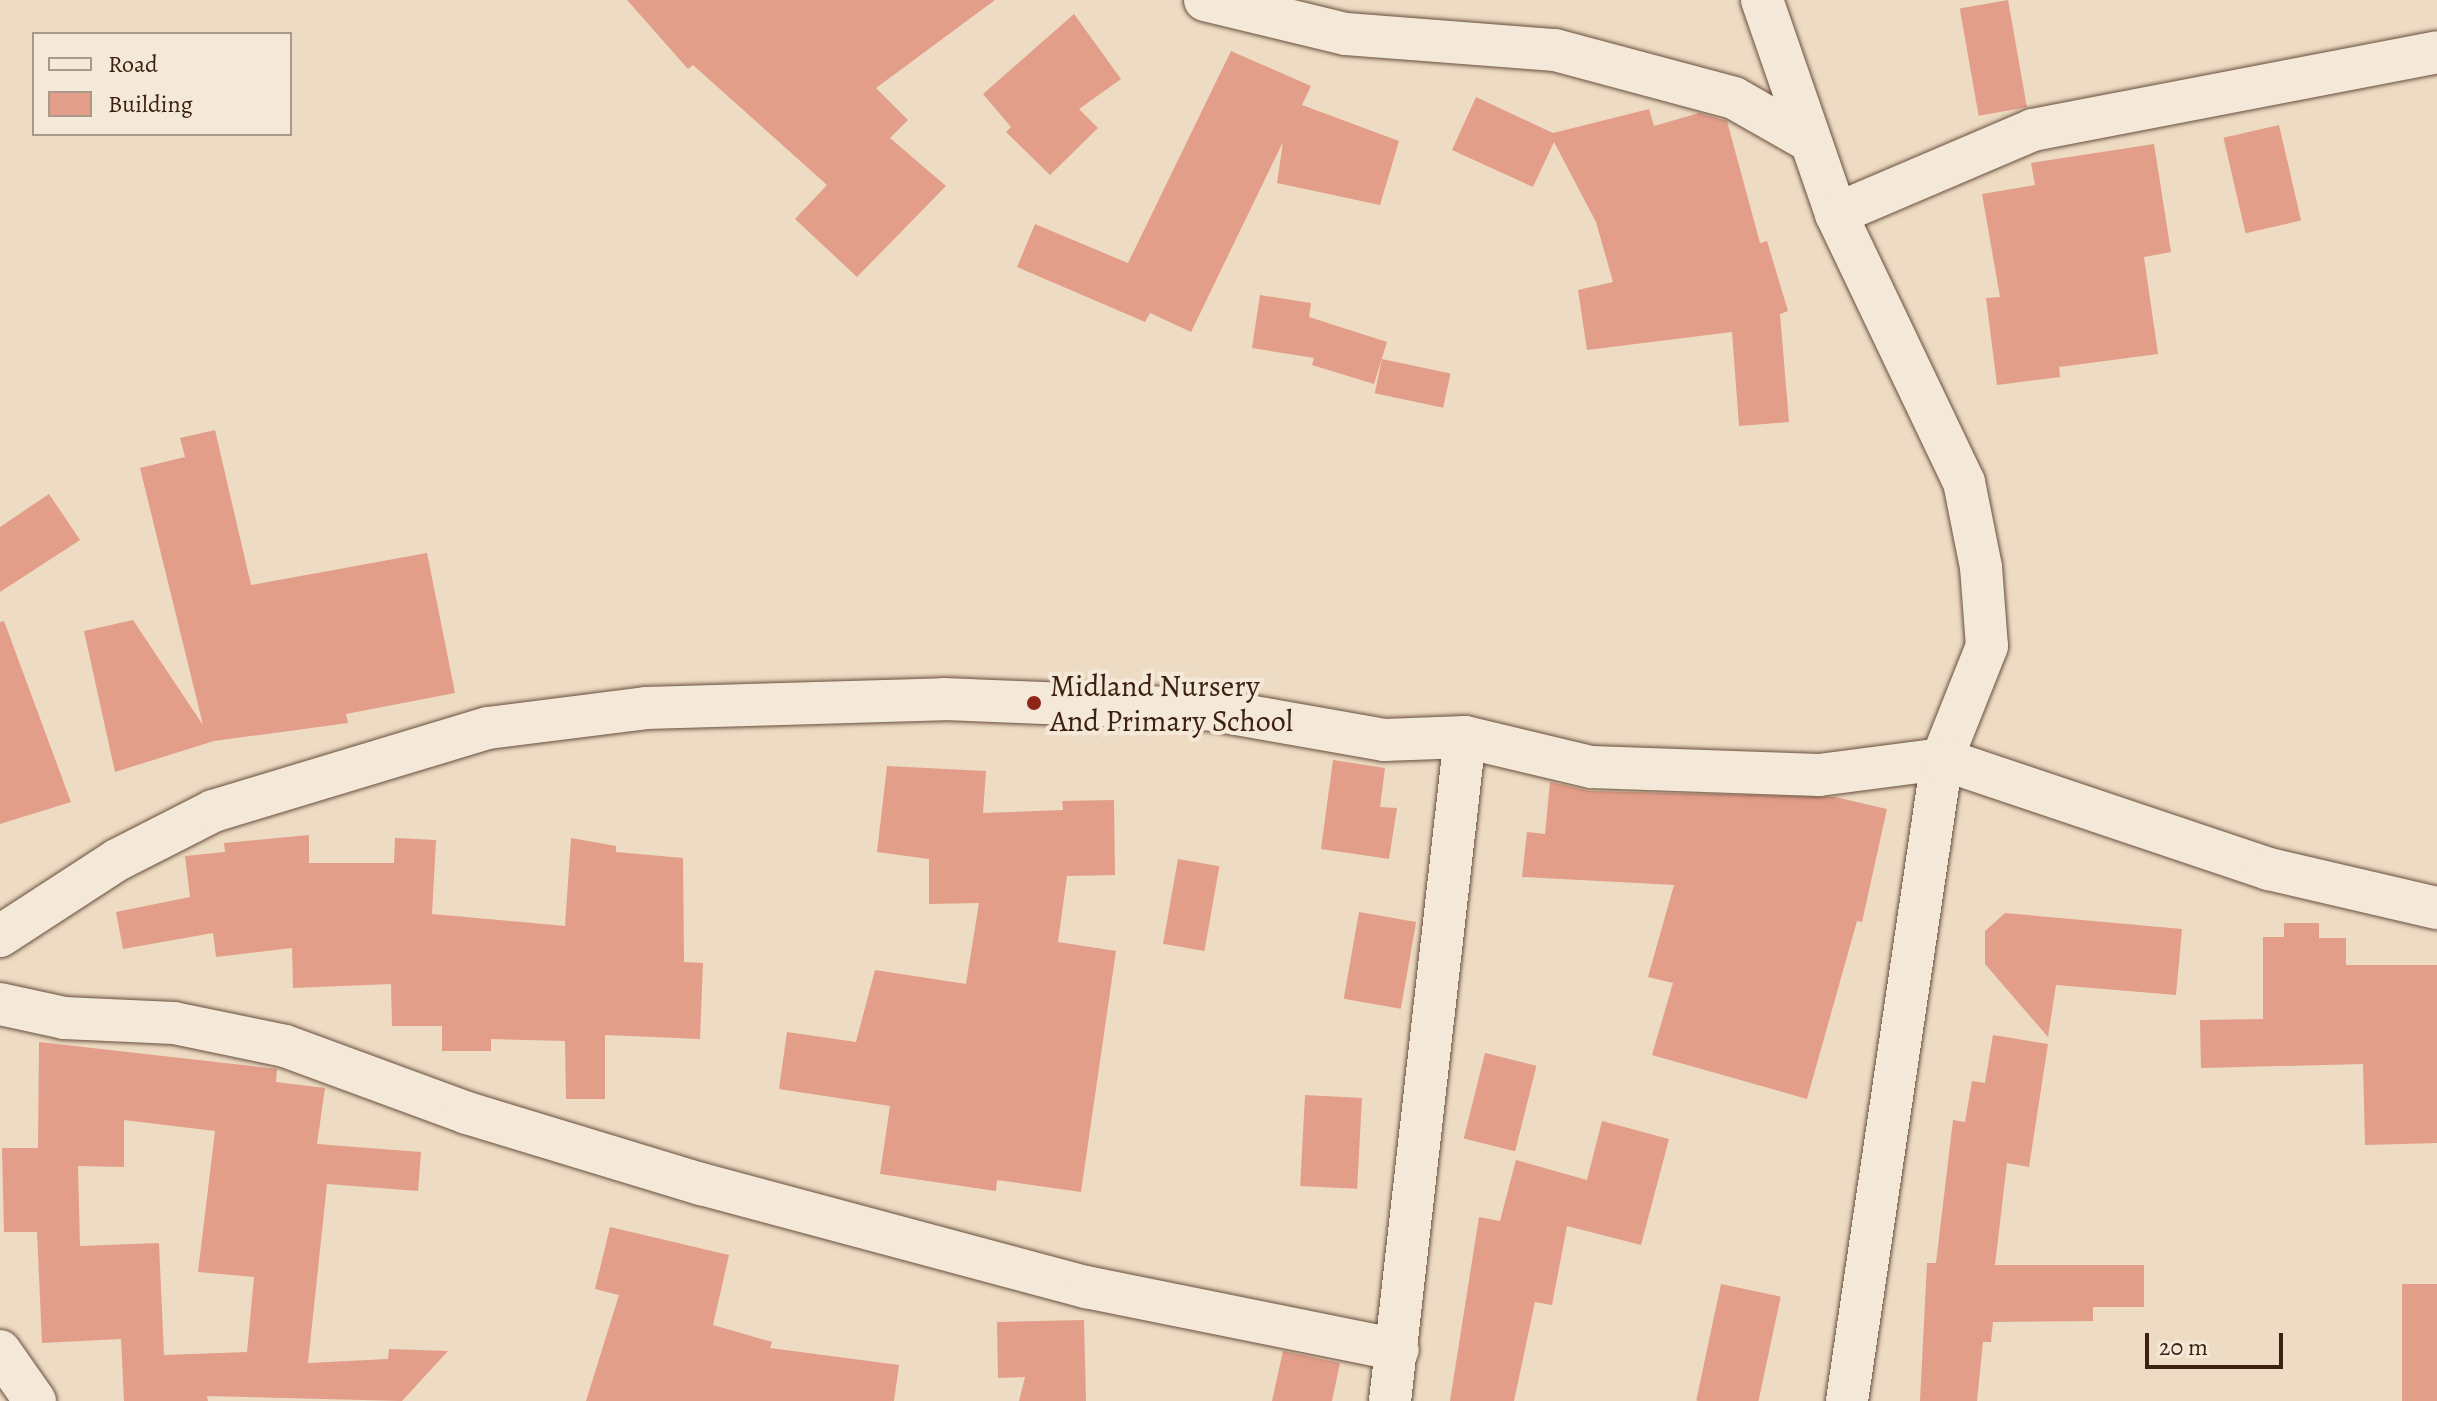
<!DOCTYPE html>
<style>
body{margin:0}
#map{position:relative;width:2437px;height:1401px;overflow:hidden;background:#eedbc3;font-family:Alegreya,serif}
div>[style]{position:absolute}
.building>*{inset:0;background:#e29e89;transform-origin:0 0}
.roads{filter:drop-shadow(0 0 2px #684f3d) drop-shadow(0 0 2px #684f3d)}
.street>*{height:42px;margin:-21px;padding:0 21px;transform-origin:21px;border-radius:21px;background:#f4e8d8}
.dots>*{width:22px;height:22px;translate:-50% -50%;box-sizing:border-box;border:4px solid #f4e8d8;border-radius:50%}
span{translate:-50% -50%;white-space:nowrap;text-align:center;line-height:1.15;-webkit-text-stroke:8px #f4e8d8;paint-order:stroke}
.poi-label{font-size:30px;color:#3c2010}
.left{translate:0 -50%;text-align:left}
.legend{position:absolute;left:32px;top:32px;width:260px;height:104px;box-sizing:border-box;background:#f4e8d8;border:2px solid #aa9888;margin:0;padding:10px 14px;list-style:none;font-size:24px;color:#3c2010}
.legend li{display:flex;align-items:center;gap:16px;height:40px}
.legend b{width:40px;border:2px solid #aa9888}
.scale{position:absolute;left:2145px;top:1333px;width:138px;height:36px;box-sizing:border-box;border:4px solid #3c2010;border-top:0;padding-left:10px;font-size:24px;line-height:28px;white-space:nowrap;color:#3c2010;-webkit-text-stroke:6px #f4e8d8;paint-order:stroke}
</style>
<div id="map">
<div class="building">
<div style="clip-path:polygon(627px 0,995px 0,876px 88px,908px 120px,890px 138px,946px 186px,857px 277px,795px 219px,827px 185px,693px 65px,688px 69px)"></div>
<div style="left:2008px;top:0;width:109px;height:49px;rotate:80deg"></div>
<div style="clip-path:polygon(1074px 14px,1121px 79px,1079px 109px,1098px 128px,1050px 175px,1006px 132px,1011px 127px,983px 94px)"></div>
<div style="clip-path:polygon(1231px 51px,1311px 86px,1302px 105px,1399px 141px,1380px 205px,1277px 183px,1283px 142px,1191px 332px,1150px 313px,1145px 322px,1017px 267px,1035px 224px,1128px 263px)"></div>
<div style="clip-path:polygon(1476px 97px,1553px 133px,1649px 109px,1654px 126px,1699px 113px,1727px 121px,1760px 243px,1767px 241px,1788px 311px,1780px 314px,1789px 422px,1739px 426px,1732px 332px,1587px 350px,1578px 290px,1613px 282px,1596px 222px,1554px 142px,1533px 187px,1452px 150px)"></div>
<div style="left:2279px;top:125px;width:98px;height:57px;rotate:77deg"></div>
<div style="clip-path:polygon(2154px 144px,2171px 252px,2144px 257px,2158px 354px,2059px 367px,2060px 377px,1997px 385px,1986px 298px,2000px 297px,1982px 194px,2035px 185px,2031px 163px)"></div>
<div style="clip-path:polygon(1260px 295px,1311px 303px,1309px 317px,1387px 342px,1374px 384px,1312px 365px,1314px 358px,1252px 348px)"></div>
<div style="left:1382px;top:359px;width:70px;height:35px;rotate:12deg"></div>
<div style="clip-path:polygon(215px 430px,251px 585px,427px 553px,455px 693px,346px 714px,348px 723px,214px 741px,115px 772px,84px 631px,133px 620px,203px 725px,140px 468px,185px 457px,180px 438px)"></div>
<div style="clip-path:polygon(49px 494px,80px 540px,0 592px,0 527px)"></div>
<div style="clip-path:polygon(4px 621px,71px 802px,0 824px,0 622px)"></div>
<div style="clip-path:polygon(1333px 760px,1385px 768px,1380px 807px,1397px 808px,1389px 859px,1321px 849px)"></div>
<div style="clip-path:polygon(887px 766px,986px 771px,983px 813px,1063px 810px,1062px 801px,1114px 800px,1115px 875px,1067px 876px,1058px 942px,1116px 951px,1081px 1192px,997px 1180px,996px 1191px,880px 1174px,890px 1106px,779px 1089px,787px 1032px,856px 1042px,875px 970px,966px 984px,979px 903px,929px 904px,929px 859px,877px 852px)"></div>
<div style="clip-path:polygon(1550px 782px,1590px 791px,1835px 797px,1887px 809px,1862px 922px,1857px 921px,1807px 1099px,1652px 1055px,1673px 983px,1648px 977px,1674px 885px,1522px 877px,1527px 832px,1545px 834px)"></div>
<div style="clip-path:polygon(309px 835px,309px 863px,394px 863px,395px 838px,436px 840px,432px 914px,565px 926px,571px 838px,616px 846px,616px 852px,683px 858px,684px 962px,703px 963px,700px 1039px,605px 1035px,605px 1099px,566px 1099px,565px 1041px,491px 1039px,491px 1051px,442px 1051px,442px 1026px,392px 1026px,391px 984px,293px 988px,292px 948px,216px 957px,213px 933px,123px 949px,116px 912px,190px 897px,185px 856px,225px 852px,224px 843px)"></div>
<div style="left:1178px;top:859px;width:42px;height:86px;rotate:10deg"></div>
<div style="left:1359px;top:912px;width:58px;height:88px;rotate:10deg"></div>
<div style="clip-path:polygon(2005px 913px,2182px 929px,2176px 995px,2056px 985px,2048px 1037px,1985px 964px,1985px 931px)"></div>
<div style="clip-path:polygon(2284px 923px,2319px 923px,2319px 938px,2346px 938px,2346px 965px,2437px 965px,2437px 1143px,2365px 1145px,2363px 1064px,2201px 1068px,2200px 1020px,2263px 1019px,2263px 937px,2284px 937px)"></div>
<div style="clip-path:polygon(1993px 1035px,2048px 1044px,2029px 1167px,2007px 1163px,1995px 1265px,2144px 1265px,2144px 1307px,2093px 1307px,2093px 1321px,1993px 1322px,1991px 1342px,1983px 1342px,1977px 1401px,1920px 1401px,1927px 1263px,1936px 1263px,1953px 1120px,1965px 1122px,1972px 1081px,1985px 1083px)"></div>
<div style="clip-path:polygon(evenodd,39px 1042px,277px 1069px,276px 1082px,325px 1088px,317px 1144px,421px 1152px,418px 1191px,327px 1184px,308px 1363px,388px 1359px,389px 1349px,448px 1351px,402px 1401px,207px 1396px,208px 1401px,124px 1401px,121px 1339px,42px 1343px,37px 1232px,4px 1232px,2px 1148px,38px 1148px,39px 1042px,124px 1120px,215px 1131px,198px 1272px,254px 1277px,247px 1352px,164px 1355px,159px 1243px,80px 1246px,78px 1166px,124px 1167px,124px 1120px)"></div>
<div style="left:1485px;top:1053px;width:53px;height:88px;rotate:14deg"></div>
<div style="left:1305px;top:1095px;width:57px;height:91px;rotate:3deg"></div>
<div style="clip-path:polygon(1602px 1121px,1669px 1139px,1641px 1245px,1567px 1226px,1552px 1305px,1535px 1302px,1514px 1401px,1450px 1401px,1479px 1217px,1500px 1221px,1516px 1160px,1587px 1180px)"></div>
<div style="clip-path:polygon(610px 1227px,729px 1255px,713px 1325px,772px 1342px,770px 1348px,899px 1365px,894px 1401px,586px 1401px,619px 1295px,595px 1289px)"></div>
<div style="left:1721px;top:1284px;width:61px;height:119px;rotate:12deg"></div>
<div style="left:2437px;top:1284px;width:117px;height:35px;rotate:90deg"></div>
<div style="clip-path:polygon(1084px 1320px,1086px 1401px,1019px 1401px,1025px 1377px,998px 1378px,997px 1322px)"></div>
<div style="clip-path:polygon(1283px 1351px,1340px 1363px,1332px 1401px,1272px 1401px)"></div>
</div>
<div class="roads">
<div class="street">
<div style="left:1205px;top:0;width:145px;rotate:13.6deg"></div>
<div style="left:1346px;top:34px;width:210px;rotate:4.4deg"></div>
<div style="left:1555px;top:50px;width:185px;rotate:15deg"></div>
<div style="left:1734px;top:98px;width:83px;rotate:29.7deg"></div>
<div style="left:1762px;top:0;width:226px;rotate:70.9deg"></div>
<div style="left:1836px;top:214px;width:297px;rotate:64.5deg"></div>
<div style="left:1964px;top:482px;width:87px;rotate:78.7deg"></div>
<div style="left:1981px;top:567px;width:79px;rotate:85.7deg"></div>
<div style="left:1987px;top:646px;width:122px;rotate:111.7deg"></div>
<div style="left:1942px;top:759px;width:649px;rotate:98.42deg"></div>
<div style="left:1836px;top:214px;width:214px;rotate:-23.1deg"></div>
<div style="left:2033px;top:130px;width:411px;rotate:-10.9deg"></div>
<div style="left:0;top:936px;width:140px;rotate:-33deg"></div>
<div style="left:117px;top:860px;width:108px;rotate:-27deg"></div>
<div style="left:213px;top:811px;width:287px;rotate:-16.8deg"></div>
<div style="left:488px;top:728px;width:159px;rotate:-7.2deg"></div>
<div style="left:646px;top:708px;width:298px;rotate:-1.7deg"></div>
<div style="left:944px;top:699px;width:270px;rotate:2.3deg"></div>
<div style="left:1214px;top:710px;width:173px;rotate:10deg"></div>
<div style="left:1384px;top:740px;width:81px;rotate:-2.1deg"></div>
<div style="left:1465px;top:737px;width:130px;rotate:13.4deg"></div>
<div style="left:1591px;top:767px;width:228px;rotate:2deg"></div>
<div style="left:1819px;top:775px;width:124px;rotate:-7.4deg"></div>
<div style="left:1942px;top:759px;width:345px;rotate:18.6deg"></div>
<div style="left:2269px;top:869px;width:172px;rotate:13.1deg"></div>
<div style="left:0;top:1004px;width:66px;rotate:12.3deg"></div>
<div style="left:64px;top:1018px;width:110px;rotate:2.6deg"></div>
<div style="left:174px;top:1023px;width:113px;rotate:11.7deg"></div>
<div style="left:285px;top:1046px;width:194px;rotate:20.2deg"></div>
<div style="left:467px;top:1113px;width:245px;rotate:16.9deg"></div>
<div style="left:701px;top:1184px;width:399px;rotate:15deg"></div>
<div style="left:1086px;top:1287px;width:318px;rotate:11.4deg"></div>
<div style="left:0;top:1351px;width:61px;rotate:55deg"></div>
<div style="left:1390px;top:1401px;width:668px;rotate:-83.56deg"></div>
</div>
</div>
<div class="dots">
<div style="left:1034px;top:703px;background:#8f2418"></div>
</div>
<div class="poi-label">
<span class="left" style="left:1050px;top:703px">Midland Nursery<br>And Primary School</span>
</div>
<ul class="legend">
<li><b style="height:10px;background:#f4e8d8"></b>Road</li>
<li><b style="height:22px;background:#e29e89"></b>Building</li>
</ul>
<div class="scale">20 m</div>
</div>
